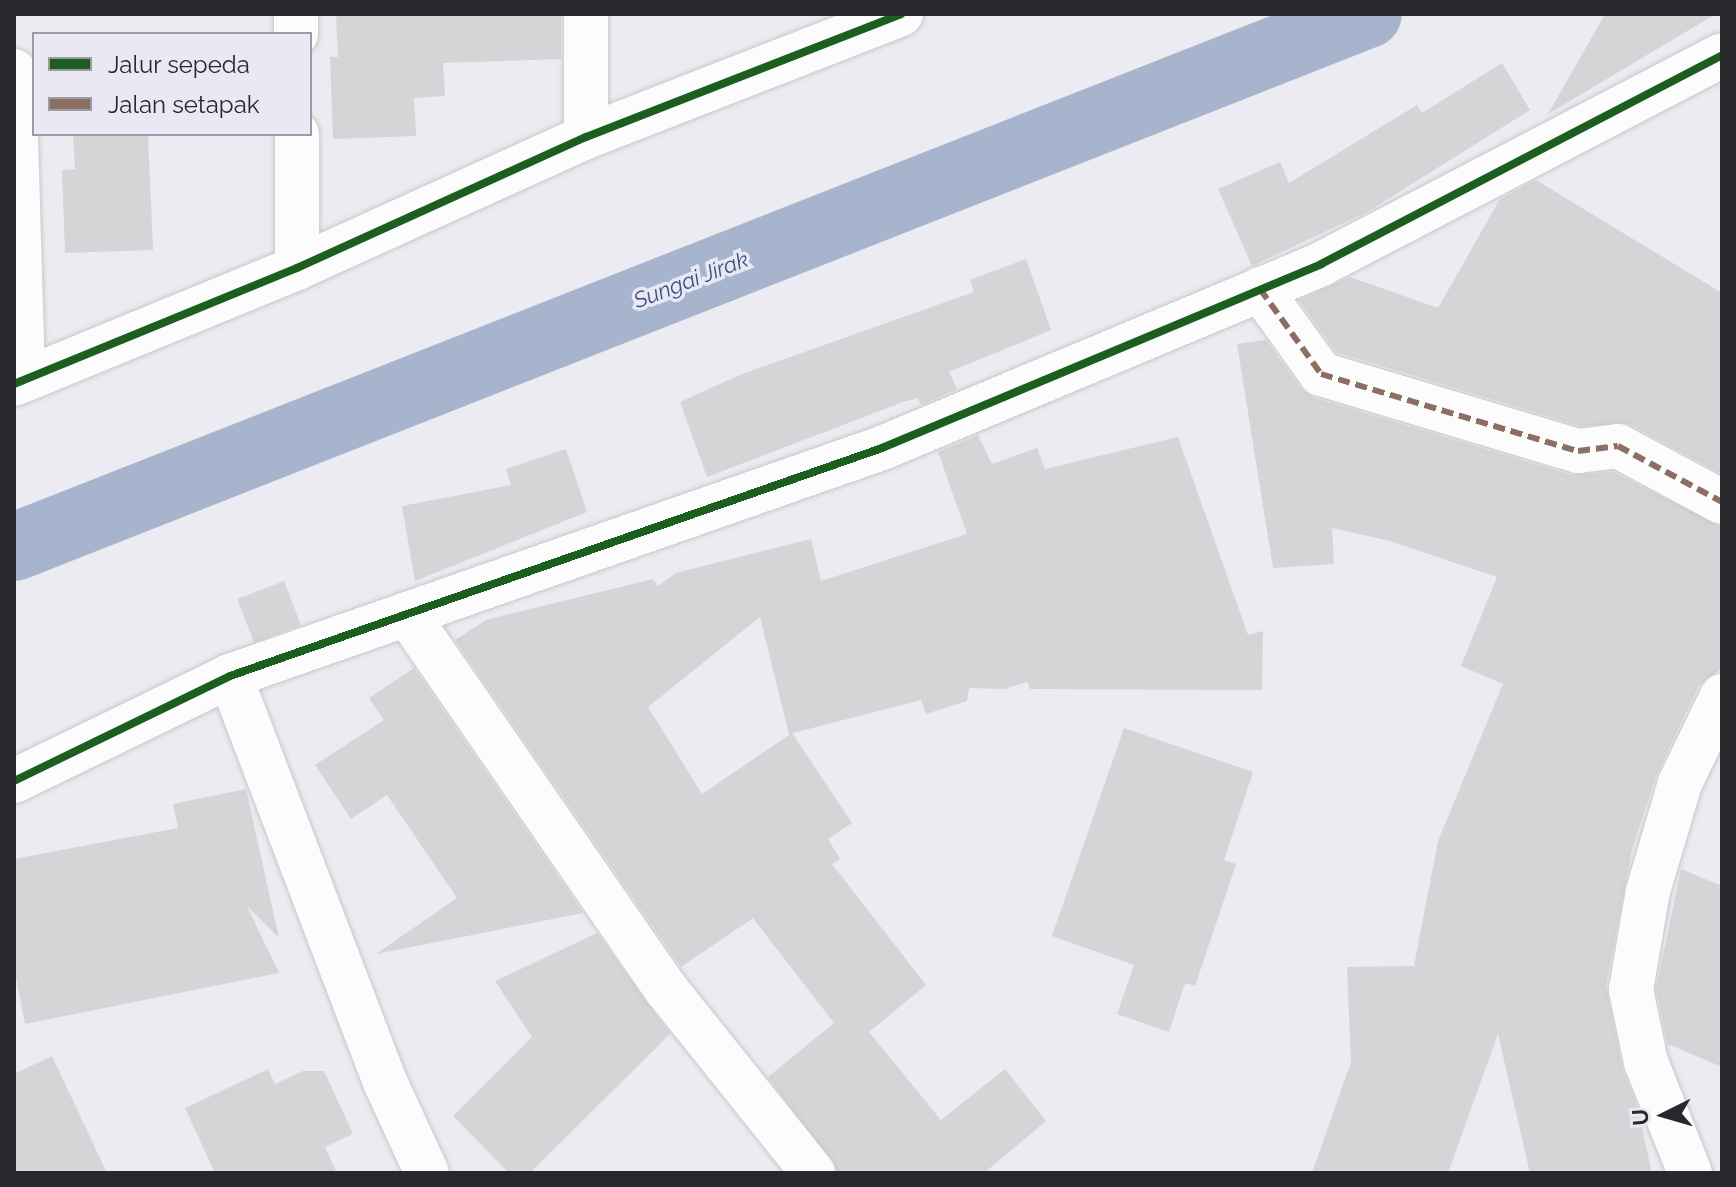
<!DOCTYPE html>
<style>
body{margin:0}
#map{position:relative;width:1736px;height:1187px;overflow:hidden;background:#ebebf1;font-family:Raleway,sans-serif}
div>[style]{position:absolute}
.canal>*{height:68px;margin:-34px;padding:0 34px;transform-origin:34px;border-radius:34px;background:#a7b4cd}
.building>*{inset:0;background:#d5d4d6;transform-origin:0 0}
.roads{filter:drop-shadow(0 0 2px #c7c7cc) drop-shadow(0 0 2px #c7c7cc)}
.minor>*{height:44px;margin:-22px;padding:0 22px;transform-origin:22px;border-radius:22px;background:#fcfcfd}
.quiet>*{height:6px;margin-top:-3px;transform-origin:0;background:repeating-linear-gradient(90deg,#8d6e63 0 12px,transparent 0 18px)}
.cycleway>*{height:8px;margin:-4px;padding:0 4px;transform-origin:4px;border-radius:4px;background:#1b5e20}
span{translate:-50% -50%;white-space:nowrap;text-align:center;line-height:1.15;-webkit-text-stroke:7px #e9e8f4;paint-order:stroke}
.water-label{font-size:22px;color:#395382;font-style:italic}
.frame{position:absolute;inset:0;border:16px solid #28282c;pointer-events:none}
.legend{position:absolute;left:32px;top:32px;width:280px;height:104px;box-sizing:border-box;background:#e9e8f4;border:2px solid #9c9ba4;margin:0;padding:10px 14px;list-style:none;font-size:24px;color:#28282c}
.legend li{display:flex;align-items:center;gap:16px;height:40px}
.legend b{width:40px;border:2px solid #9c9ba4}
.north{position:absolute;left:1624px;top:1075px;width:80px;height:80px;-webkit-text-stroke:6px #e9e8f4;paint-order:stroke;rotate:265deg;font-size:22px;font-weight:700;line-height:32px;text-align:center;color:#28282c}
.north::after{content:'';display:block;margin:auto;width:28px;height:36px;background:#28282c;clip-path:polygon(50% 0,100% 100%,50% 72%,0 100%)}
</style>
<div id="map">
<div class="canal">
<div style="left:14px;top:547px;width:1455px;rotate:-21.49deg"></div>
</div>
<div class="building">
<div style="clip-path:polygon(336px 14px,561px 14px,561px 59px,443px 63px,445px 96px,414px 98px,416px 136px,333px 139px,330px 57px,338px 57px)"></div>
<div style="clip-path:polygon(1605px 14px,1716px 14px,1548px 114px)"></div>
<div style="clip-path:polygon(1502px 63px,1530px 110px,1367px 212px,1252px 266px,1218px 189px,1280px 162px,1289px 183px,1417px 105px,1422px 113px)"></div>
<div style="clip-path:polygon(73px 134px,148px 134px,153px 250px,65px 253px,62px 170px,75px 169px)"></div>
<div style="clip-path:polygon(1536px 180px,1722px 293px,1722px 474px,1629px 424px,1580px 426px,1336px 352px,1299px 300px,1350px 277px,1438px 308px,1500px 199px)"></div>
<div style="clip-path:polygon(1026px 259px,1051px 330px,949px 372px,957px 389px,921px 405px,918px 398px,903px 402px,707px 477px,680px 402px,742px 374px,974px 292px,970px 280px)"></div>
<div style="clip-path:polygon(1266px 340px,1301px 389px,1314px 398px,1571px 475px,1613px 472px,1722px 527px,1722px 668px,1699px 685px,1656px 776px,1632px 849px,1606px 986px,1622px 1067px,1638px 1109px,1652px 1173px,1530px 1173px,1498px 1034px,1448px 1173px,1312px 1173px,1351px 1062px,1347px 967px,1414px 966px,1438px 841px,1503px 684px,1461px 666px,1497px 577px,1390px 541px,1332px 528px,1334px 564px,1273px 568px,1237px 344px)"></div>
<div style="clip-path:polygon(978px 435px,992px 464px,1037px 448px,1045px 469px,1178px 437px,1248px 635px,1263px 631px,1262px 690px,1030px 689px,1027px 682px,1005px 689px,969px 688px,967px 701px,926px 714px,921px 700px,789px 734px,760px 617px,648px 707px,702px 794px,792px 733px,852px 823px,828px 839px,840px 859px,832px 864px,926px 985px,869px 1032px,941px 1120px,1005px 1069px,1046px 1121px,984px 1173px,839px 1173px,768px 1077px,834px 1023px,753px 918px,681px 967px,455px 640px,486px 620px,653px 579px,658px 586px,676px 573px,811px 539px,821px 581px,967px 534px,938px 452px)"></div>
<div style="clip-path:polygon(566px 449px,587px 512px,415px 581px,402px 506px,511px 485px,506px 469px)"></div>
<div style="left:284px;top:581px;width:47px;height:50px;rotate:69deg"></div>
<div style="clip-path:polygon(414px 668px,583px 913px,376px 954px,457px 898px,387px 795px,351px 819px,315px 765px,384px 720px,369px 698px)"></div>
<div style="clip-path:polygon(1124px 728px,1253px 772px,1224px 860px,1236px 864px,1195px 986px,1185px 983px,1169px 1032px,1117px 1014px,1134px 965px,1052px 936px)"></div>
<div style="clip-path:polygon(246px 789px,279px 938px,247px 906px,279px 973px,25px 1024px,14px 967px,14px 859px,178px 828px,173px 804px)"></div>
<div style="clip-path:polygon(1681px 869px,1722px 886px,1722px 1067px,1668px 1044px,1656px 990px)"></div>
<div style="clip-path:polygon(597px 933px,670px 1034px,530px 1173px,509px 1173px,453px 1116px,532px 1037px,495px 981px)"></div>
<div style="clip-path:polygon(52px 1056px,107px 1173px,14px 1173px,14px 1074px)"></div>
<div style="clip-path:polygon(268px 1069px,275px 1084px,303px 1071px,324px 1071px,353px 1134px,325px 1147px,337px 1173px,215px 1173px,185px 1108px)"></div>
</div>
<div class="roads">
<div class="minor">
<div style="left:296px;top:14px;width:20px;rotate:90deg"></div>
<div style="left:14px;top:71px;width:309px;rotate:88.3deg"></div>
<div style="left:297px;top:134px;width:134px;rotate:90deg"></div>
<div style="left:586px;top:137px;width:123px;rotate:-90deg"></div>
<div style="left:1260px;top:289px;width:105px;rotate:54.3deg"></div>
<div style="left:1321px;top:374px;width:268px;rotate:16.7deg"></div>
<div style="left:1578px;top:451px;width:40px;rotate:-7.1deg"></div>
<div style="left:1618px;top:446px;width:118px;rotate:28.3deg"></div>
<div style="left:14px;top:384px;width:306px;rotate:-22.3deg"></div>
<div style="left:297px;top:268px;width:317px;rotate:-24.4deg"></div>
<div style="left:586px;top:137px;width:338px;rotate:-21.3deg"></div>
<div style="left:407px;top:614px;width:454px;rotate:55.4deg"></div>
<div style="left:665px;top:988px;width:237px;rotate:51.3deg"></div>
<div style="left:230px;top:676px;width:437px;rotate:69.1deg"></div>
<div style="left:386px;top:1084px;width:98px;rotate:65.3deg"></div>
<div style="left:14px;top:781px;width:240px;rotate:-25.9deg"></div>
<div style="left:230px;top:676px;width:691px;rotate:-19.27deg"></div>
<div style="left:882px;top:448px;width:476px;rotate:-22.7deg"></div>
<div style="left:1321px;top:264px;width:452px;rotate:-27.5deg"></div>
<div style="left:1690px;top:1173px;width:119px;rotate:-111.6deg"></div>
<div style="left:1646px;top:1062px;width:74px;rotate:-101.8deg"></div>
<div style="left:1631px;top:990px;width:100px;rotate:-80.3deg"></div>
<div style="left:1648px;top:891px;width:113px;rotate:-73.5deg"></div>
<div style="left:1680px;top:783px;width:97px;rotate:-64.2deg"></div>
</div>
</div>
<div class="quiet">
<div style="left:1260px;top:289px;width:105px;rotate:54.3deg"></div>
<div style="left:1321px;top:374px;width:268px;rotate:16.7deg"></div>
<div style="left:1578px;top:451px;width:40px;rotate:-7.1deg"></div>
<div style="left:1618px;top:446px;width:118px;rotate:28.3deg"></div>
</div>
<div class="cycleway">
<div style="left:14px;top:384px;width:306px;rotate:-22.3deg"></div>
<div style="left:297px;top:268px;width:317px;rotate:-24.4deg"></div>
<div style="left:586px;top:137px;width:338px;rotate:-21.3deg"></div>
<div style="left:14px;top:781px;width:240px;rotate:-25.9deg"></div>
<div style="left:230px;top:676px;width:691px;rotate:-19.27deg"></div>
<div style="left:882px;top:448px;width:476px;rotate:-22.7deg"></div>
<div style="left:1321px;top:264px;width:452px;rotate:-27.5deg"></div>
</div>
<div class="water-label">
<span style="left:691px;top:280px;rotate:-21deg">Sungai Jirak</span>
</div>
<div class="frame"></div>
<ul class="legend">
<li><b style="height:10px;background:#1b5e20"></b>Jalur sepeda</li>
<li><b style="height:10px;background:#8d6e63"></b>Jalan setapak</li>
</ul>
<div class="north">U</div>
</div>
